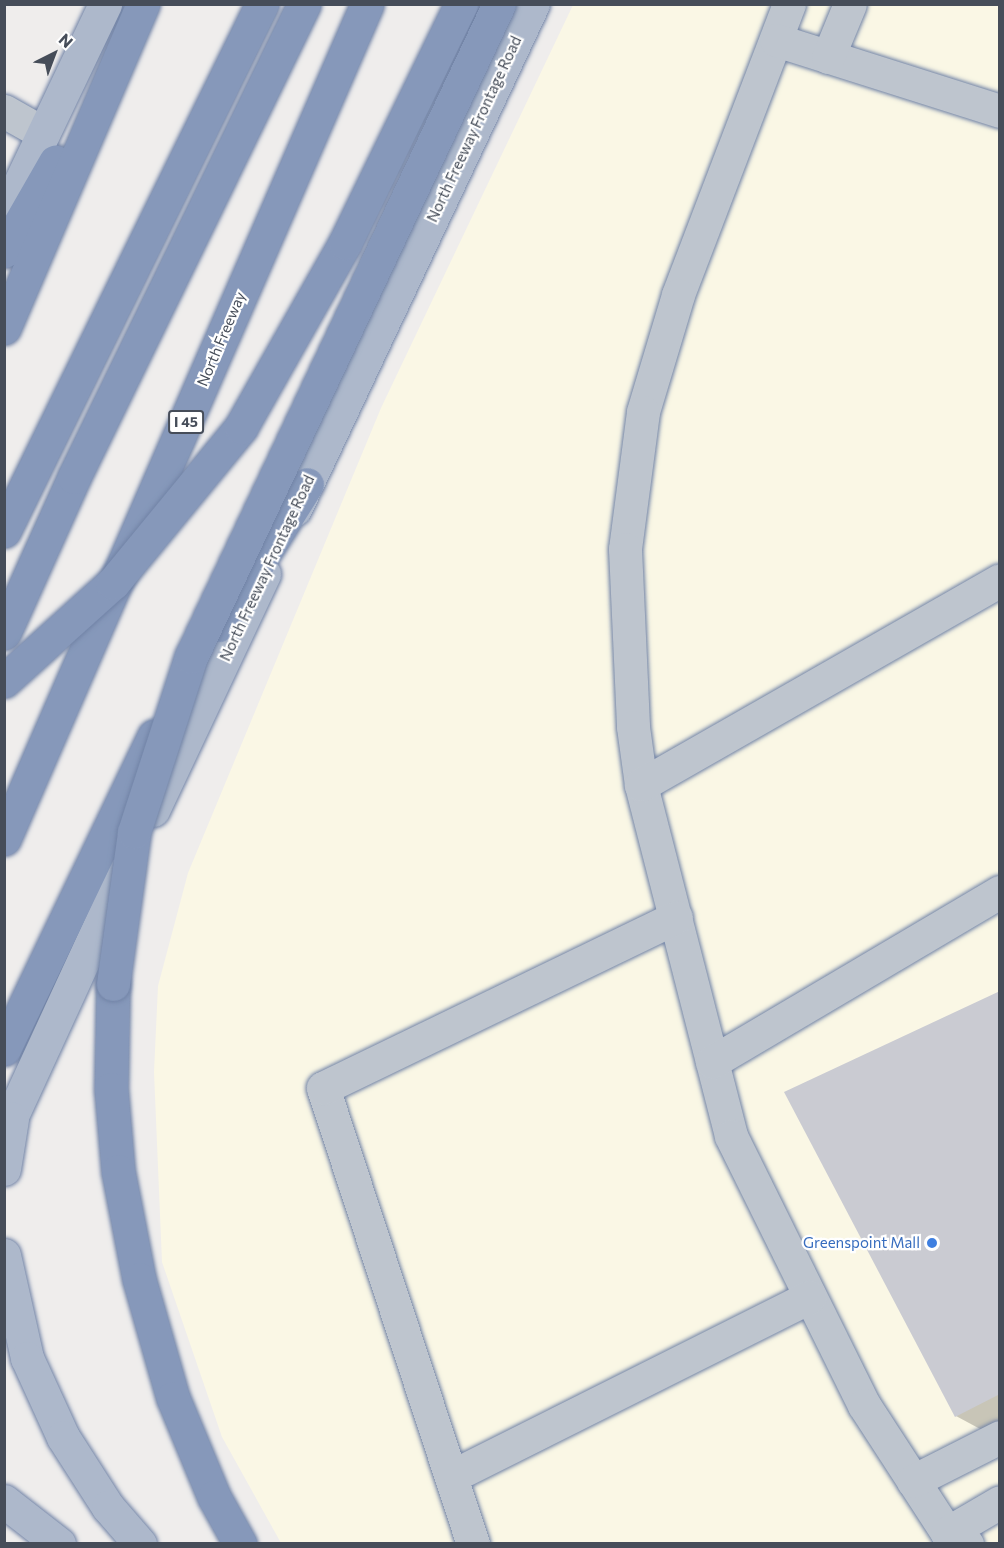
<!DOCTYPE html>
<style>
body{margin:0}
#map{position:relative;width:1004px;height:1548px;overflow:hidden;background:#efedec;font-family:Commissioner,sans-serif}
div>[style]{position:absolute}
.commercial>*{inset:0;background:#faf7e5}
.shadow>*{inset:0;background:#0003}
.building>*{inset:0;background:#cacbd2}
.roads{filter:drop-shadow(0 0 2px #7183a6) drop-shadow(0 0 2px #7183a6)}
.minor>*{height:33px;margin:-16.5px;padding:0 16.5px;transform-origin:16.5px;border-radius:16.5px;background:#bec5ce}
.major>*{height:33px;margin:-16.5px;padding:0 16.5px;transform-origin:16.5px;border-radius:16.5px;background:#adb8cb}
.highway>*{height:33px;margin:-16.5px;padding:0 16.5px;transform-origin:16.5px;border-radius:16.5px;background:#8698ba}
.bridges{filter:drop-shadow(0 0 2px #7183a6) drop-shadow(0 0 2px #7183a6)}
.highway-bridge>*{height:33px;margin:-16.5px;padding:0 16.5px;transform-origin:16.5px;border-radius:16.5px;background:#8698ba}
.dots>*{width:16px;height:16px;translate:-50% -50%;box-sizing:border-box;border:3px solid #fff;border-radius:50%}
span{translate:-50% -50%;white-space:nowrap;text-align:center;line-height:1.15;-webkit-text-stroke:4.5px #fff;paint-order:stroke}
.shield-label span{padding:2px 4px;background:#fff;border:2px solid;border-radius:4px;-webkit-text-stroke-width:0}
.shield-label{font-size:14px;color:#464d59;font-weight:700}
.street-label{font-size:15px;color:#464d59}
.shop-label{font-size:15px;color:#366cbe}
.right{translate:-100% -50%;text-align:right}
.frame{position:absolute;inset:0;border:6px solid #464d59;pointer-events:none}
.north{position:absolute;left:24px;top:24px;width:60px;height:60px;-webkit-text-stroke:4px #fff;paint-order:stroke;rotate:42deg;font-size:16px;font-weight:700;line-height:24px;text-align:center;color:#464d59}
.north::after{content:'';display:block;margin:auto;width:21px;height:27px;background:#464d59;clip-path:polygon(50% 0,100% 100%,50% 72%,0 100%)}
</style>
<div id="map">
<div class="commercial">
<div style="clip-path:polygon(573px 5px,999px 5px,999px 1543px,281px 1543px,222px 1437px,162px 1262px,154px 1072px,158px 986px,188px 873px,381px 408px)"></div>
</div>
<div class="shadow">
<div style="clip-path:polygon(1000px 992px,1000px 1421px,982px 1430px,956px 1416px)"></div>
</div>
<div class="building">
<div style="clip-path:polygon(1000px 991px,1000px 1394px,955px 1417px,784px 1092px)"></div>
</div>
<div class="roads">
<div class="minor">
<div style="left:789px;top:4px;width:311px;rotate:110.9deg"></div>
<div style="left:678px;top:295px;width:122px;rotate:106.7deg"></div>
<div style="left:643px;top:412px;width:138px;rotate:97.5deg"></div>
<div style="left:625px;top:549px;width:178px;rotate:87.4deg"></div>
<div style="left:633px;top:727px;width:59px;rotate:82.1deg"></div>
<div style="left:641px;top:785px;width:362px;rotate:75.6deg"></div>
<div style="left:731px;top:1136px;width:300px;rotate:63.7deg"></div>
<div style="left:864px;top:1405px;width:153px;rotate:57deg"></div>
<div style="left:947px;top:1533px;width:23px;rotate:29deg"></div>
<div style="left:776px;top:40px;width:235px;rotate:17.6deg"></div>
<div style="left:828px;top:57px;width:57px;rotate:-67.5deg"></div>
<div style="left:4px;top:111px;width:45px;rotate:29.4deg"></div>
<div style="left:641px;top:785px;width:413px;rotate:-29.7deg"></div>
<div style="left:712px;top:1062px;width:334px;rotate:-30.6deg"></div>
<div style="left:452px;top:1476px;width:400px;rotate:-26.6deg"></div>
<div style="left:913px;top:1481px;width:97px;rotate:-26.8deg"></div>
<div style="left:947px;top:1533px;width:61px;rotate:-30.3deg"></div>
<div style="left:473px;top:1544px;width:480px;rotate:-108.2deg"></div>
<div style="left:323px;top:1088px;width:392px;rotate:-25.8deg"></div>
</div>
<div class="major">
<div style="left:4px;top:216px;width:235px;rotate:-64.5deg"></div>
<div style="left:295px;top:509px;width:558px;rotate:-64.77deg"></div>
<div style="left:153px;top:810px;width:261px;rotate:-64.8deg"></div>
<div style="left:4px;top:1133px;width:289px;rotate:-65.3deg"></div>
<div style="left:4px;top:1169px;width:51px;rotate:-80.9deg"></div>
<div style="left:4px;top:1255px;width:106px;rotate:77.4deg"></div>
<div style="left:27px;top:1358px;width:87px;rotate:65.5deg"></div>
<div style="left:63px;top:1437px;width:83px;rotate:57.3deg"></div>
<div style="left:108px;top:1507px;width:49px;rotate:49.1deg"></div>
<div style="left:4px;top:1501px;width:70px;rotate:38deg"></div>
</div>
<div class="highway">
<div style="left:4px;top:251px;width:103px;rotate:-60.2deg"></div>
<div style="left:4px;top:328px;width:353px;rotate:-66.8deg"></div>
<div style="left:4px;top:531px;width:587px;rotate:-63.92deg"></div>
<div style="left:219px;top:625px;width:166px;rotate:-58deg"></div>
<div style="left:4px;top:633px;width:171px;rotate:-65.8deg"></div>
<div style="left:74px;top:477px;width:526px;rotate:-64.07deg"></div>
<div style="left:4px;top:839px;width:910px;rotate:-66.5deg"></div>
<div style="left:113px;top:984px;width:105px;rotate:91.1deg"></div>
<div style="left:111px;top:1089px;width:82px;rotate:85.1deg"></div>
<div style="left:118px;top:1171px;width:110px;rotate:79deg"></div>
<div style="left:139px;top:1279px;width:124px;rotate:74.1deg"></div>
<div style="left:173px;top:1398px;width:107px;rotate:67.5deg"></div>
<div style="left:214px;top:1497px;width:54px;rotate:61deg"></div>
<div style="left:4px;top:1049px;width:347px;rotate:-64.4deg"></div>
</div>
</div>
<div class="bridges">
<div class="highway-bridge">
<div style="left:4px;top:681px;width:147px;rotate:-42deg"></div>
<div style="left:113px;top:583px;width:202px;rotate:-50.6deg"></div>
<div style="left:241px;top:427px;width:211px;rotate:-60.5deg"></div>
<div style="left:345px;top:243px;width:266px;rotate:-64.1deg"></div>
<div style="left:113px;top:984px;width:153px;rotate:-82.1deg"></div>
<div style="left:134px;top:832px;width:184px;rotate:-72deg"></div>
<div style="left:191px;top:657px;width:722px;rotate:-64.75deg"></div>
</div>
</div>
<div class="dots">
<div style="left:932px;top:1243px;background:#3f7fe0"></div>
</div>
<div class="shield-label">
<span style="left:186px;top:422px">I 45</span>
</div>
<div class="street-label">
<span style="left:474px;top:129px;rotate:-65deg">North Freeway Frontage Road</span>
<span style="left:221px;top:339px;rotate:-67deg">North Freeway</span>
<span style="left:267px;top:568px;rotate:-65deg">North Freeway Frontage Road</span>
</div>
<div class="shop-label">
<span class="right" style="left:920px;top:1243px">Greenspoint Mall</span>
</div>
<div class="frame"></div>
<div class="north">N</div>
</div>
